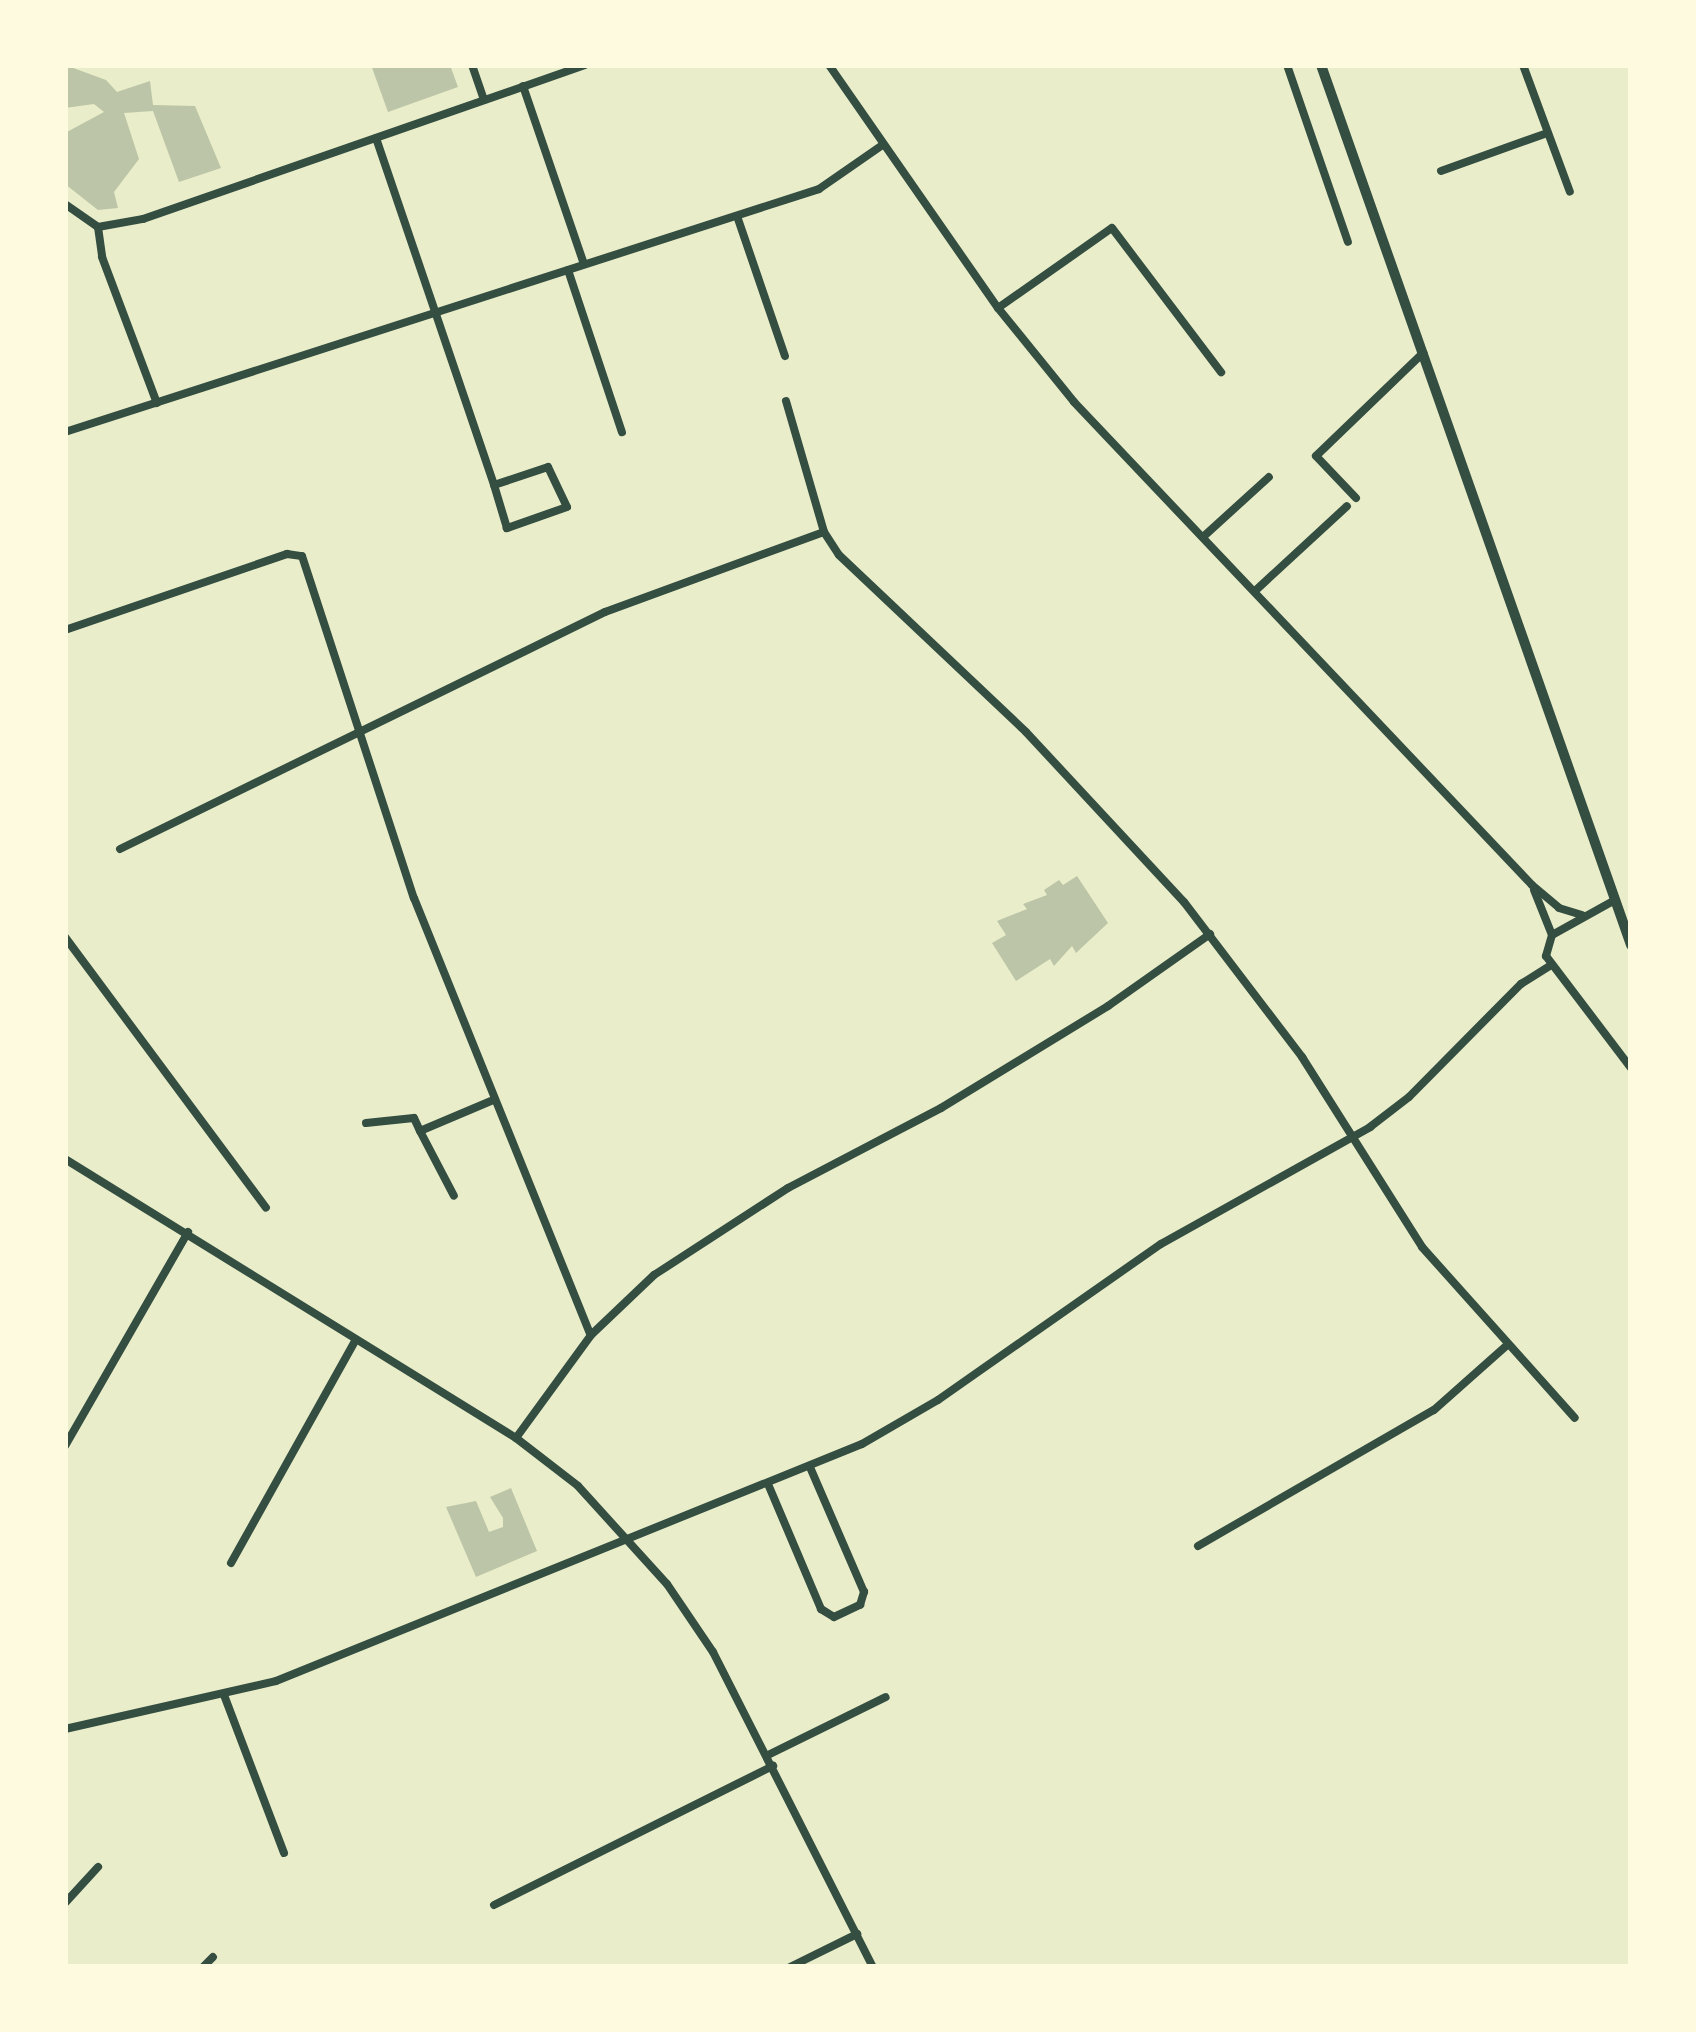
<!DOCTYPE html>
<style>
body{margin:0}
#map{position:relative;width:1696px;height:2032px;overflow:hidden;background:#e9edc9;font-family:"Space Grotesk",sans-serif}
div>[style]{position:absolute}
.building>*{inset:0;background:#bcc5a7}
.minor>*{height:8px;margin:-4px;padding:0 4px;transform-origin:4px;border-radius:4px;background:#344e41}
.tertiary>*{height:10px;margin:-5px;padding:0 5px;transform-origin:5px;border-radius:5px;background:#344e41}
span{translate:-50% -50%;white-space:nowrap;text-align:center;line-height:1.15;-webkit-text-stroke:8px #fefae0;paint-order:stroke}
.frame{position:absolute;inset:0;border:68px solid #fefae0;pointer-events:none}
</style>
<div id="map">
<div class="building">
<div style="clip-path:polygon(65px 65px,106px 80px,117px 92px,150px 81px,153px 105px,195px 106px,221px 168px,179px 182px,153px 111px,124px 113px,139px 159px,114px 192px,118px 208px,98px 210px,65px 184px,65px 133px,104px 112px,94px 104px,65px 108px)"></div>
<div style="clip-path:polygon(371px 65px,450px 65px,458px 87px,388px 112px)"></div>
<div style="clip-path:polygon(1077px 876px,1108px 923px,1076px 953px,1072px 946px,1054px 966px,1050px 959px,1016px 981px,992px 943px,1006px 935px,997px 921px,1027px 909px,1023px 904px,1047px 895px,1044px 890px,1059px 880px,1063px 885px)"></div>
<div style="clip-path:polygon(511px 1488px,537px 1551px,476px 1577px,446px 1507px,476px 1501px,489px 1532px,503px 1527px,503px 1518px,490px 1497px)"></div>
</div>
<div class="minor">
<div style="left:472px;top:65px;width:37px;rotate:71deg"></div>
<div style="left:829px;top:65px;width:296px;rotate:55.2deg"></div>
<div style="left:998px;top:308px;width:121px;rotate:51deg"></div>
<div style="left:1074px;top:402px;width:666px;rotate:46.52deg"></div>
<div style="left:1532px;top:885px;width:35px;rotate:40deg"></div>
<div style="left:1559px;top:908px;width:24px;rotate:17deg"></div>
<div style="left:1287px;top:65px;width:187px;rotate:71deg"></div>
<div style="left:1523px;top:65px;width:135px;rotate:69.7deg"></div>
<div style="left:523px;top:86px;width:188px;rotate:71.1deg"></div>
<div style="left:376px;top:138px;width:367px;rotate:71.2deg"></div>
<div style="left:494px;top:485px;width:57px;rotate:-18.4deg"></div>
<div style="left:548px;top:467px;width:44px;rotate:64.6deg"></div>
<div style="left:567px;top:507px;width:64px;rotate:160.7deg"></div>
<div style="left:507px;top:528px;width:45px;rotate:-106.8deg"></div>
<div style="left:1441px;top:171px;width:113px;rotate:-19.7deg"></div>
<div style="left:65px;top:204px;width:40px;rotate:34.9deg"></div>
<div style="left:98px;top:227px;width:46px;rotate:-10.1deg"></div>
<div style="left:143px;top:219px;width:468px;rotate:-19.2deg"></div>
<div style="left:737px;top:216px;width:148px;rotate:71.1deg"></div>
<div style="left:98px;top:227px;width:30px;rotate:82deg"></div>
<div style="left:102px;top:257px;width:156px;rotate:69.4deg"></div>
<div style="left:568px;top:270px;width:171px;rotate:71.6deg"></div>
<div style="left:998px;top:308px;width:139px;rotate:-35.1deg"></div>
<div style="left:1112px;top:228px;width:181px;rotate:52.9deg"></div>
<div style="left:786px;top:401px;width:136px;rotate:73.8deg"></div>
<div style="left:65px;top:432px;width:792px;rotate:-17.86deg"></div>
<div style="left:819px;top:189px;width:75px;rotate:-34.7deg"></div>
<div style="left:1356px;top:498px;width:58px;rotate:-133.6deg"></div>
<div style="left:1316px;top:456px;width:149px;rotate:-43.9deg"></div>
<div style="left:1203px;top:537px;width:89px;rotate:-42.3deg"></div>
<div style="left:1255px;top:591px;width:125px;rotate:-42.7deg"></div>
<div style="left:65px;top:630px;width:235px;rotate:-18.9deg"></div>
<div style="left:287px;top:554px;width:15px;rotate:8deg"></div>
<div style="left:302px;top:556px;width:360px;rotate:71.9deg"></div>
<div style="left:414px;top:898px;width:471px;rotate:68deg"></div>
<div style="left:120px;top:849px;width:540px;rotate:-26.04deg"></div>
<div style="left:605px;top:612px;width:233px;rotate:-20.1deg"></div>
<div style="left:824px;top:532px;width:27px;rotate:57deg"></div>
<div style="left:839px;top:555px;width:257px;rotate:43.4deg"></div>
<div style="left:1026px;top:732px;width:232px;rotate:47.1deg"></div>
<div style="left:1184px;top:902px;width:195px;rotate:52.7deg"></div>
<div style="left:1302px;top:1057px;width:225px;rotate:57.7deg"></div>
<div style="left:1422px;top:1247px;width:229px;rotate:48.2deg"></div>
<div style="left:1534px;top:890px;width:48px;rotate:68.2deg"></div>
<div style="left:1615px;top:900px;width:72px;rotate:150.9deg"></div>
<div style="left:1552px;top:935px;width:22px;rotate:106deg"></div>
<div style="left:1546px;top:956px;width:141px;rotate:52.8deg"></div>
<div style="left:65px;top:937px;width:337px;rotate:53.4deg"></div>
<div style="left:366px;top:1123px;width:48px;rotate:-5.9deg"></div>
<div style="left:414px;top:1118px;width:14px;rotate:65deg"></div>
<div style="left:420px;top:1131px;width:77px;rotate:-22.9deg"></div>
<div style="left:420px;top:1131px;width:73px;rotate:62.4deg"></div>
<div style="left:65px;top:1159px;width:530px;rotate:31.74deg"></div>
<div style="left:516px;top:1438px;width:78px;rotate:37.7deg"></div>
<div style="left:578px;top:1486px;width:132px;rotate:47.8deg"></div>
<div style="left:667px;top:1584px;width:82px;rotate:55.9deg"></div>
<div style="left:713px;top:1652px;width:353px;rotate:63.1deg"></div>
<div style="left:516px;top:1438px;width:127px;rotate:-53.9deg"></div>
<div style="left:591px;top:1335px;width:87px;rotate:-43.6deg"></div>
<div style="left:654px;top:1275px;width:160px;rotate:-33deg"></div>
<div style="left:788px;top:1188px;width:173px;rotate:-27.6deg"></div>
<div style="left:941px;top:1108px;width:196px;rotate:-31.4deg"></div>
<div style="left:1108px;top:1006px;width:125px;rotate:-35.2deg"></div>
<div style="left:65px;top:1446px;width:247px;rotate:-60.1deg"></div>
<div style="left:768px;top:1484px;width:136px;rotate:67deg"></div>
<div style="left:821px;top:1609px;width:15px;rotate:32deg"></div>
<div style="left:834px;top:1617px;width:29px;rotate:-25deg"></div>
<div style="left:860px;top:1605px;width:14px;rotate:-73deg"></div>
<div style="left:864px;top:1592px;width:136px;rotate:-113.4deg"></div>
<div style="left:1198px;top:1546px;width:272px;rotate:-30deg"></div>
<div style="left:1434px;top:1410px;width:96px;rotate:-41.6deg"></div>
<div style="left:231px;top:1563px;width:254px;rotate:-60.8deg"></div>
<div style="left:224px;top:1695px;width:169px;rotate:69.2deg"></div>
<div style="left:65px;top:1729px;width:216px;rotate:-12.8deg"></div>
<div style="left:276px;top:1681px;width:632px;rotate:-22.02deg"></div>
<div style="left:862px;top:1444px;width:88px;rotate:-30.1deg"></div>
<div style="left:938px;top:1400px;width:272px;rotate:-35deg"></div>
<div style="left:1161px;top:1244px;width:240px;rotate:-29.2deg"></div>
<div style="left:1370px;top:1127px;width:49px;rotate:-37.6deg"></div>
<div style="left:1409px;top:1097px;width:159px;rotate:-45.3deg"></div>
<div style="left:1521px;top:984px;width:34px;rotate:-32deg"></div>
<div style="left:768px;top:1755px;width:131px;rotate:-26.2deg"></div>
<div style="left:65px;top:1903px;width:49px;rotate:-47.5deg"></div>
<div style="left:494px;top:1905px;width:312px;rotate:-26.5deg"></div>
<div style="left:203px;top:1967px;width:14px;rotate:-45deg"></div>
<div style="left:790px;top:1967px;width:75px;rotate:-26.2deg"></div>
</div>
<div class="tertiary">
<div style="left:1321px;top:65px;width:933px;rotate:70.59deg"></div>
</div>
<div class="frame"></div>
</div>
